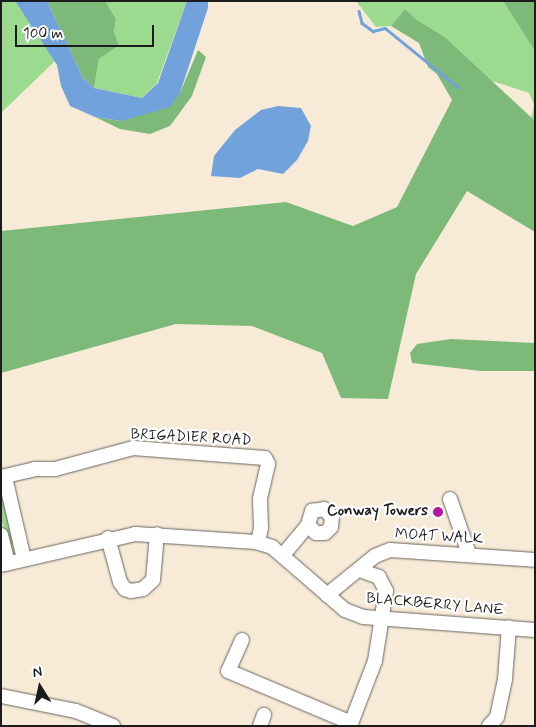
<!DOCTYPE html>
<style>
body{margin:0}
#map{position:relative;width:536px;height:727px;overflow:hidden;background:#f7ebd8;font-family:Mynerve,sans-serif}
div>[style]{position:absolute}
.green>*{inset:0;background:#9cda8f}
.forest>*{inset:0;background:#7dba7a}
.water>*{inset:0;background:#72a2dc}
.stream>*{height:2.5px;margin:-1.25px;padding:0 1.25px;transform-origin:1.25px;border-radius:1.25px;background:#72a2dc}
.roads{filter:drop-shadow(0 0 1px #69645e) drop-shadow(0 0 1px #69645e)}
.minor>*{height:14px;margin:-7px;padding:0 7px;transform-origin:7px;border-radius:7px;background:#fff}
.dots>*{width:14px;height:14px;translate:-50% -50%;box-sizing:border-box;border:2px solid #fff;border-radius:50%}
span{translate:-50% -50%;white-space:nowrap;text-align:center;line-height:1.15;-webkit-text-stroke:4.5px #fff;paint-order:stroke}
.street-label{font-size:15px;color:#1c1c1c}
.poi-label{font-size:15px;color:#1c1c1c;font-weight:700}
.right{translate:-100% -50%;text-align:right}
.frame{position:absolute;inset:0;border:2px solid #1c1c1c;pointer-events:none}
.north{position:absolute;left:15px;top:662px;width:50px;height:50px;-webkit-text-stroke:4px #fff;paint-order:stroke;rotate:350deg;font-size:14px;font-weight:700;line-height:20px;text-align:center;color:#1c1c1c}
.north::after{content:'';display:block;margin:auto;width:18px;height:22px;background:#1c1c1c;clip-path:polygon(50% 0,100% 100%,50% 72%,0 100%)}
.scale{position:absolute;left:15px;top:25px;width:139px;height:22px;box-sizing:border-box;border:2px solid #1c1c1c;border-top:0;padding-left:6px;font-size:15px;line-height:18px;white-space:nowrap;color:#1c1c1c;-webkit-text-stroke:4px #fff;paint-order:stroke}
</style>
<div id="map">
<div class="green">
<div style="clip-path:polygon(1px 1px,15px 1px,55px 61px,1px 113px)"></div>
<div style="clip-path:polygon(105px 1px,187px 1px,157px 83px,142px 98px,94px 88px,99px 59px,119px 45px,114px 33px,116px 19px)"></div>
<div style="clip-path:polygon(356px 1px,503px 1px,535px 51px,535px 121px,531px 118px,534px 105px,529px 93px,492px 81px,445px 37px,417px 20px,405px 9px,391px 26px,376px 27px)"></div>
<div style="clip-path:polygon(5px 493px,17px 544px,8px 546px,1px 517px,1px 494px)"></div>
</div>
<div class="forest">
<div style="clip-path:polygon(47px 1px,105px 1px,116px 19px,114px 32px,119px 45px,99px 59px,94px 88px,83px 78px)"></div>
<div style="clip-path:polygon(503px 1px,535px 1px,535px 51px)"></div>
<div style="clip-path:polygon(405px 9px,417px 20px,445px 37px,535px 121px,535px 232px,467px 191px,416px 274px,388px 399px,341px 398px,322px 353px,252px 326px,176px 324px,1px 373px,1px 231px,286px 202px,353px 226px,397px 207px,452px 100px,437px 74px,428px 67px,419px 43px,391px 26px)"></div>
<div style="clip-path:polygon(198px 50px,206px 57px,192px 96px,170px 126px,150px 134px,120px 129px,95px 117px,121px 121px,180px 93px)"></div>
<div style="clip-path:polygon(451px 339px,535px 343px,535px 371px,481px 371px,412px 363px,410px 353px,417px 344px)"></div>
</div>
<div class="water">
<div style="clip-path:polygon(15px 1px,47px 1px,83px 78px,94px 88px,142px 98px,158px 83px,187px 1px,208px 1px,208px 8px,180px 93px,170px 107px,121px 121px,95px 117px,70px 106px,61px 86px,57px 65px)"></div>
<div style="clip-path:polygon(278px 106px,301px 108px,311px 126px,308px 141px,297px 160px,283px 174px,258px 169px,240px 178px,211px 176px,214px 156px,235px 130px,261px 110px)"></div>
</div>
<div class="stream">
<div style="left:359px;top:11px;width:12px;rotate:76deg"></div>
<div style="left:362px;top:23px;width:14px;rotate:36deg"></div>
<div style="left:373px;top:31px;width:12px;rotate:-14deg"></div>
<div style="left:385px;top:28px;width:95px;rotate:39deg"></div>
</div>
<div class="roads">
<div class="minor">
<div style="left:1px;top:477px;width:35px;rotate:-13deg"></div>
<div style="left:35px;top:469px;width:20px"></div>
<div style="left:55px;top:469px;width:81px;rotate:-15.1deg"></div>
<div style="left:133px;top:448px;width:132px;rotate:4.3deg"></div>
<div style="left:265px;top:458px;width:7px;rotate:63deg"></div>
<div style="left:268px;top:464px;width:36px;rotate:103deg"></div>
<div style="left:260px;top:499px;width:29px;rotate:88deg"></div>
<div style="left:261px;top:528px;width:14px;rotate:102deg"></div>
<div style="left:5px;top:477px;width:84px;rotate:77deg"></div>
<div style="left:450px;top:499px;width:58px;rotate:70.9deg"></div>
<div style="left:1px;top:535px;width:29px;rotate:76deg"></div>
<div style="left:108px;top:538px;width:46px;rotate:74.7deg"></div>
<div style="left:120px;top:582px;width:9px;rotate:54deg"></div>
<div style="left:125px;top:589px;width:6px;rotate:18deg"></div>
<div style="left:131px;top:591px;width:12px;rotate:-9deg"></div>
<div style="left:143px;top:589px;width:13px;rotate:-42deg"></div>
<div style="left:153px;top:580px;width:46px;rotate:-85deg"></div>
<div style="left:283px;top:555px;width:39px;rotate:-50deg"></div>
<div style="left:308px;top:525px;width:15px;rotate:-74deg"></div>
<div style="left:312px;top:511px;width:12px;rotate:-9deg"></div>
<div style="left:324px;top:509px;width:11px;rotate:45deg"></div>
<div style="left:332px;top:517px;width:10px;rotate:96deg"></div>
<div style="left:331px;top:527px;width:8px;rotate:135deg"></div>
<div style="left:325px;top:533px;width:9px;rotate:180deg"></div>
<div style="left:316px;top:533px;width:11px;rotate:-135deg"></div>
<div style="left:1px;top:565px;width:138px;rotate:-13deg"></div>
<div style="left:135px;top:534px;width:121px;rotate:3.8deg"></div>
<div style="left:256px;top:542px;width:17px;rotate:17deg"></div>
<div style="left:272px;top:547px;width:96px;rotate:40.8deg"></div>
<div style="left:345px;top:610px;width:19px;rotate:21deg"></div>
<div style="left:363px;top:617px;width:172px;rotate:4.3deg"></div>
<div style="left:327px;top:595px;width:62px;rotate:-39.1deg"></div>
<div style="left:375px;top:556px;width:16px;rotate:-22deg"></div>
<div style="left:390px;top:550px;width:145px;rotate:3.9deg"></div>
<div style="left:242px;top:640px;width:34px;rotate:114deg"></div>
<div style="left:228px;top:671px;width:134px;rotate:22.8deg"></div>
<div style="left:1px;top:696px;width:76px;rotate:11.3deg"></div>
<div style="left:76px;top:711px;width:40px;rotate:22deg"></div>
<div style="left:260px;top:726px;width:12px;rotate:-70deg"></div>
<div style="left:350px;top:726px;width:70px;rotate:-69deg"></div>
<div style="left:375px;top:661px;width:71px;rotate:-81.1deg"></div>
<div style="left:386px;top:591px;width:16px;rotate:-117deg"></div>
<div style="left:379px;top:577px;width:20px;rotate:-160deg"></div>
<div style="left:489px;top:726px;width:12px;rotate:-48deg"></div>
<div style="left:497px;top:717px;width:39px;rotate:-78deg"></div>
<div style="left:505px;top:679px;width:52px;rotate:-85.6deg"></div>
</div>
</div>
<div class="dots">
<div style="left:438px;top:512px;background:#b5179e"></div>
</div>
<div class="street-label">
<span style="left:191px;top:438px;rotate:3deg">BRIGADIER ROAD</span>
<span style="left:439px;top:537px;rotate:3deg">MOAT WALK</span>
<span style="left:435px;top:605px;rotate:5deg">BLACKBERRY LANE</span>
</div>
<div class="poi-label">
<span class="right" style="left:428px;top:512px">Conway Towers</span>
</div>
<div class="frame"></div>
<div class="north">N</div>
<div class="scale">100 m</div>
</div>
